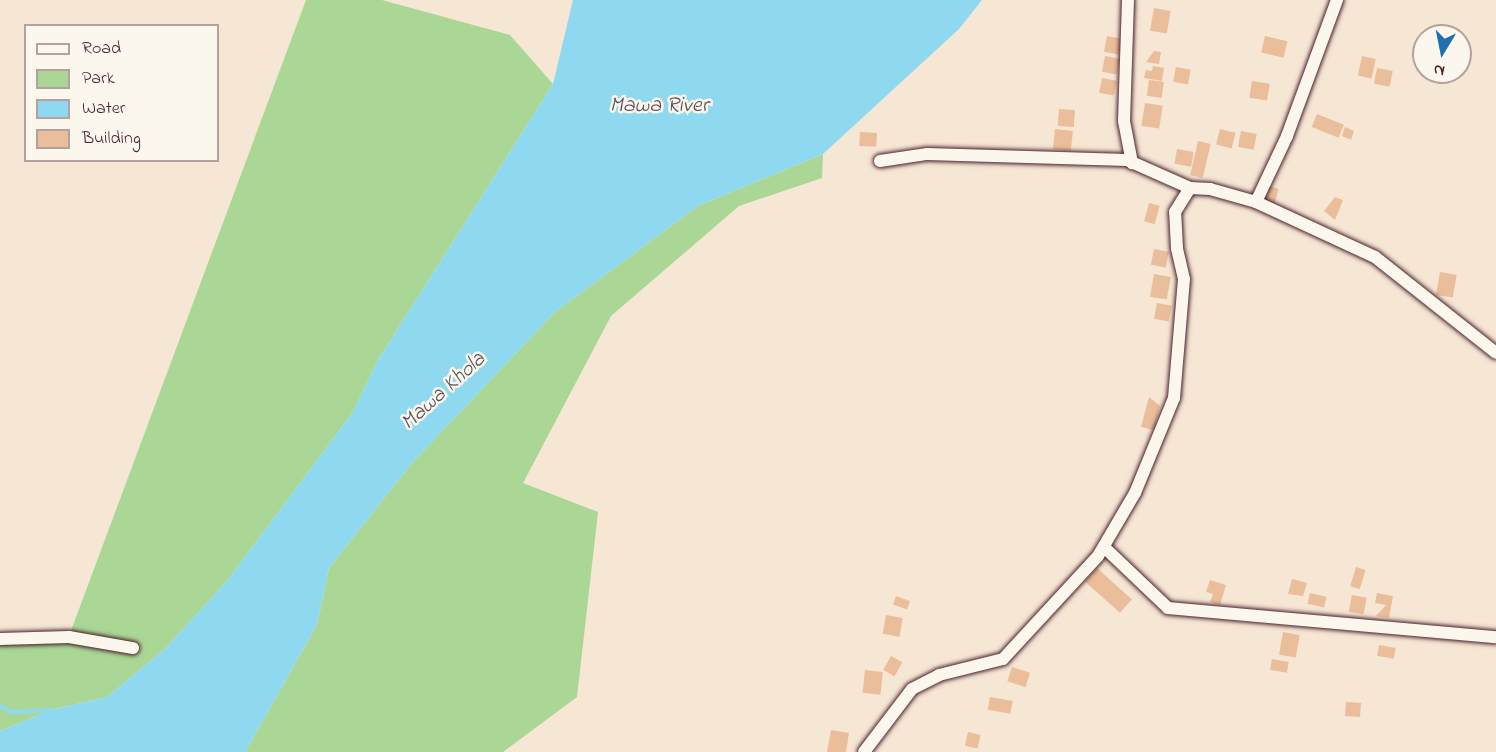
<!DOCTYPE html>
<style>
body{margin:0}
#map{position:relative;width:1496px;height:752px;overflow:hidden;background:#f6e6d4;font-family:"Indie Flower",sans-serif}
div>[style]{position:absolute}
.green>*{inset:0;background:#aad796}
.water>*{inset:0;background:#8fd9f0}
.stream>*{height:4px;margin:-2px;padding:0 2px;transform-origin:2px;border-radius:2px;background:#8fd9f0}
.building>*{inset:0;background:#ebbe9b;transform-origin:0 0}
.roads{filter:drop-shadow(0 0 2px #4a1f2b) drop-shadow(0 0 2px #4a1f2b)}
.street>*{height:12px;margin:-6px;padding:0 6px;transform-origin:6px;border-radius:6px;background:#fbf7ec}
span{translate:-50% -50%;white-space:nowrap;text-align:center;line-height:1.15;-webkit-text-stroke:5px #fbf7ec;paint-order:stroke}
.water-label{font-size:22px;color:#5b4e5c;font-style:italic}
.legend{position:absolute;left:24px;top:24px;width:195px;height:138px;box-sizing:border-box;background:#fbf7ec;border:2px solid #b4a19f;margin:0;padding:8px 10px;list-style:none;font-size:18px;color:#4a1f2b}
.legend li{display:flex;align-items:center;gap:12px;height:30px}
.legend b{width:30px;border:2px solid #b4a19f}
.north{position:absolute;left:1412px;top:24px;width:60px;height:60px;box-sizing:border-box;background:#fbf7ec;border:2px solid #b4a19f;border-radius:50%;rotate:190deg;font-size:16px;font-weight:700;line-height:24px;text-align:center;color:#4a1f2b}
.north::after{content:'';display:block;margin:auto;width:21px;height:27px;background:#1f6fb2;clip-path:polygon(50% 0,100% 100%,50% 72%,0 100%)}
</style>
<div id="map">
<div class="green">
<div style="clip-path:polygon(306px 0,382px 0,510px 35px,553px 84px,378px 360px,353px 412px,227px 581px,164px 650px,107px 697px,51px 710px,0 731px,0 643px,69px 636px)"></div>
<div style="clip-path:polygon(823px 154px,822px 178px,739px 206px,611px 316px,523px 483px,598px 512px,577px 697px,503px 752px,245px 752px,317px 625px,329px 568px,411px 464px,555px 312px,698px 206px)"></div>
</div>
<div class="water">
<div style="clip-path:polygon(573px 0,982px 0,959px 29px,823px 154px,698px 206px,555px 312px,411px 464px,329px 568px,317px 625px,245px 752px,0 752px,0 731px,51px 710px,107px 697px,164px 650px,227px 581px,353px 412px,378px 360px,553px 84px)"></div>
</div>
<div class="stream">
<div style="left:0;top:706px;width:13px;rotate:29deg"></div>
<div style="left:11px;top:712px;width:40px;rotate:-2.9deg"></div>
</div>
<div class="building">
<div style="left:1154px;top:8px;width:17px;height:23px;rotate:10deg"></div>
<div style="left:1107px;top:36px;width:15px;height:16px;rotate:11deg"></div>
<div style="left:1265px;top:36px;width:23px;height:17px;rotate:13deg"></div>
<div style="clip-path:polygon(1154px 51px,1161px 52px,1159px 64px,1146px 62px)"></div>
<div style="left:1105px;top:56px;width:15px;height:16px;rotate:11deg"></div>
<div style="left:1362px;top:56px;width:14px;height:20px;rotate:12deg"></div>
<div style="clip-path:polygon(1153px 66px,1164px 68px,1162px 81px,1144px 78px,1146px 70px,1152px 71px)"></div>
<div style="left:1176px;top:67px;width:15px;height:15px;rotate:11deg"></div>
<div style="left:1377px;top:68px;width:16px;height:16px;rotate:11deg"></div>
<div style="left:1102px;top:78px;width:15px;height:15px;rotate:11deg"></div>
<div style="left:1149px;top:80px;width:15px;height:16px;rotate:8deg"></div>
<div style="left:1252px;top:81px;width:18px;height:17px;rotate:9deg"></div>
<div style="left:1145px;top:103px;width:18px;height:23px;rotate:9deg"></div>
<div style="left:1059px;top:109px;width:16px;height:17px;rotate:4deg"></div>
<div style="left:1317px;top:114px;width:29px;height:14px;rotate:22deg"></div>
<div style="clip-path:polygon(1345px 127px,1354px 131px,1351px 140px,1342px 136px)"></div>
<div style="left:1055px;top:129px;width:18px;height:20px;rotate:6deg"></div>
<div style="left:1220px;top:129px;width:16px;height:16px;rotate:14deg"></div>
<div style="left:1241px;top:131px;width:16px;height:16px;rotate:11deg"></div>
<div style="left:860px;top:132px;width:17px;height:14px;rotate:3deg"></div>
<div style="left:1198px;top:141px;width:13px;height:35px;rotate:13deg"></div>
<div style="left:1177px;top:149px;width:17px;height:15px;rotate:10deg"></div>
<div style="left:1268px;top:186px;width:11px;height:20px;rotate:15deg"></div>
<div style="clip-path:polygon(1335px 197px,1343px 200px,1335px 220px,1324px 211px)"></div>
<div style="left:1149px;top:203px;width:11px;height:19px;rotate:15deg"></div>
<div style="left:1154px;top:249px;width:15px;height:16px;rotate:11deg"></div>
<div style="left:1440px;top:272px;width:17px;height:23px;rotate:10deg"></div>
<div style="left:1154px;top:274px;width:17px;height:23px;rotate:10deg"></div>
<div style="left:1157px;top:303px;width:15px;height:16px;rotate:11deg"></div>
<div style="clip-path:polygon(1149px 397px,1160px 406px,1154px 430px,1141px 427px)"></div>
<div style="left:1356px;top:567px;width:10px;height:20px;rotate:17deg"></div>
<div style="left:1097px;top:568px;width:47px;height:18px;rotate:42deg"></div>
<div style="clip-path:polygon(1292px 579px,1307px 583px,1303px 596px,1288px 594px)"></div>
<div style="clip-path:polygon(1210px 580px,1226px 585px,1220px 605px,1210px 602px,1213px 594px,1206px 592px)"></div>
<div style="left:1310px;top:593px;width:17px;height:11px;rotate:13deg"></div>
<div style="clip-path:polygon(1377px 593px,1393px 596px,1389px 618px,1376px 616px,1386px 605px,1375px 603px)"></div>
<div style="left:1352px;top:595px;width:15px;height:17px;rotate:11deg"></div>
<div style="left:896px;top:596px;width:15px;height:9px;rotate:20deg"></div>
<div style="left:886px;top:615px;width:17px;height:19px;rotate:10deg"></div>
<div style="left:1283px;top:632px;width:17px;height:23px;rotate:10deg"></div>
<div style="left:1379px;top:645px;width:17px;height:11px;rotate:10deg"></div>
<div style="left:891px;top:656px;width:13px;height:16px;rotate:29deg"></div>
<div style="left:1272px;top:659px;width:17px;height:11px;rotate:10deg"></div>
<div style="left:1012px;top:667px;width:19px;height:15px;rotate:18deg"></div>
<div style="left:865px;top:670px;width:18px;height:23px;rotate:6deg"></div>
<div style="left:990px;top:697px;width:23px;height:13px;rotate:10deg"></div>
<div style="left:1346px;top:702px;width:15px;height:14px;rotate:4deg"></div>
<div style="clip-path:polygon(831px 730px,849px 733px,846px 752px,827px 752px)"></div>
<div style="left:968px;top:732px;width:13px;height:14px;rotate:13deg"></div>
</div>
<div class="roads">
<div class="street">
<div style="left:1128px;top:0;width:121px;rotate:91.9deg"></div>
<div style="left:1124px;top:121px;width:43px;rotate:79.2deg"></div>
<div style="left:880px;top:161px;width:48px;rotate:-8.5deg"></div>
<div style="left:927px;top:154px;width:200px;rotate:1.7deg"></div>
<div style="left:1127px;top:160px;width:69px;rotate:24deg"></div>
<div style="left:1256px;top:202px;width:73px;rotate:-64.8deg"></div>
<div style="left:1287px;top:136px;width:145px;rotate:-69.8deg"></div>
<div style="left:1104px;top:547px;width:88px;rotate:43.6deg"></div>
<div style="left:1168px;top:608px;width:329px;rotate:5.1deg"></div>
<div style="left:0;top:639px;width:69px;rotate:-1.7deg"></div>
<div style="left:69px;top:637px;width:65px;rotate:9.8deg"></div>
<div style="left:864px;top:752px;width:79px;rotate:-52.7deg"></div>
<div style="left:912px;top:689px;width:30px;rotate:-27deg"></div>
<div style="left:939px;top:675px;width:66px;rotate:-14deg"></div>
<div style="left:1003px;top:659px;width:140px;rotate:-47.3deg"></div>
<div style="left:1098px;top:556px;width:73px;rotate:-59.6deg"></div>
<div style="left:1135px;top:493px;width:103px;rotate:-67.7deg"></div>
<div style="left:1174px;top:398px;width:119px;rotate:-85.2deg"></div>
<div style="left:1184px;top:279px;width:32px;rotate:-103deg"></div>
<div style="left:1177px;top:248px;width:36px;rotate:-93deg"></div>
<div style="left:1175px;top:212px;width:28px;rotate:-58deg"></div>
<div style="left:1190px;top:188px;width:20px;rotate:3deg"></div>
<div style="left:1210px;top:189px;width:48px;rotate:15.8deg"></div>
<div style="left:1256px;top:202px;width:131px;rotate:24.8deg"></div>
<div style="left:1375px;top:257px;width:154px;rotate:38.4deg"></div>
</div>
</div>
<div class="water-label">
<span style="left:659px;top:107px">Mawa River</span>
<span style="left:444px;top:392px;rotate:-42deg">Mawa Khola</span>
</div>
<ul class="legend">
<li><b style="height:8px;background:#fbf7ec"></b>Road</li>
<li><b style="height:16px;background:#aad796"></b>Park</li>
<li><b style="height:16px;background:#8fd9f0"></b>Water</li>
<li><b style="height:16px;background:#ebbe9b"></b>Building</li>
</ul>
<div class="north">N</div>
</div>
